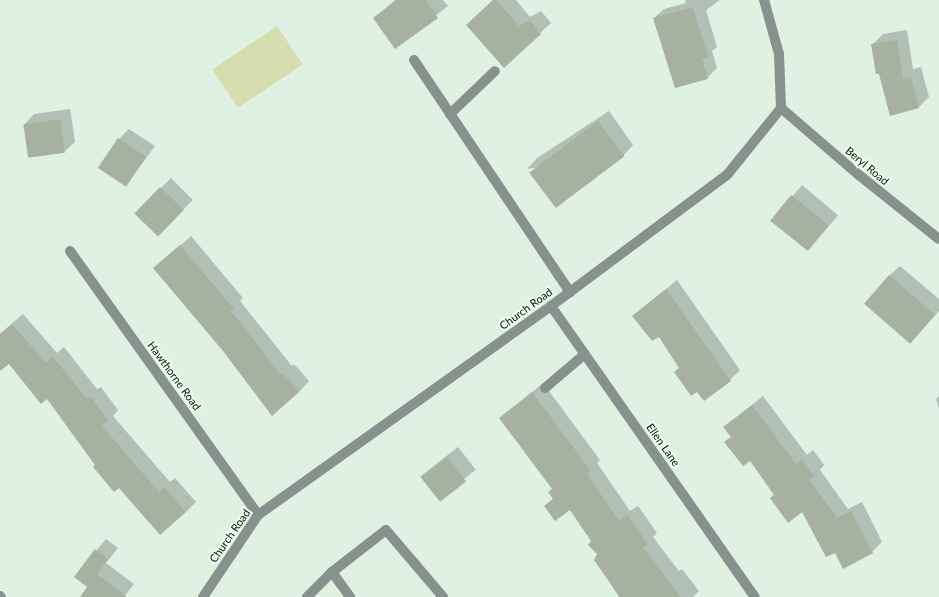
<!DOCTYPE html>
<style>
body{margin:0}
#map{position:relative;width:939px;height:597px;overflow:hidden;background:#def1e2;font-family:Lato,sans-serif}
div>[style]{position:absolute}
.green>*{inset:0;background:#d6ddae;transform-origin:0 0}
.shadow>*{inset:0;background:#0003;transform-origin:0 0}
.building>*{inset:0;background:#a6b19f;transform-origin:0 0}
.service>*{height:10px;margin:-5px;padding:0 5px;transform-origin:5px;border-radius:5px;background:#87918d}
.minor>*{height:10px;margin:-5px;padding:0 5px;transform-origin:5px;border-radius:5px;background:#87918d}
.tertiary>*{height:10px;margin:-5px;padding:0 5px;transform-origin:5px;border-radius:5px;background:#87918d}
span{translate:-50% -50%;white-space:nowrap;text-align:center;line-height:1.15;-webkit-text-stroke:4px #ebffef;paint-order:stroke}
.street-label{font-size:11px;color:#090f0a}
</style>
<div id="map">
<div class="green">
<div style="left:277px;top:26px;width:46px;height:78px;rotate:56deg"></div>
</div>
<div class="shadow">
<div style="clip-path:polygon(395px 0,443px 0,448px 6px,395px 47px,374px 18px)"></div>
<div style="clip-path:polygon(493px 0,516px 0,530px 17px,541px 11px,551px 23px,504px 66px,467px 25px)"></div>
<div style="clip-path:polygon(685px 0,720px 0,706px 10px,717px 47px,712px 51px,717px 68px,707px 78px,654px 18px,664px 9px,686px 3px)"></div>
<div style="clip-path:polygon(907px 30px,913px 69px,921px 67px,929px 97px,919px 107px,872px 45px,883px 34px)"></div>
<div style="clip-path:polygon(70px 109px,75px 142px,64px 152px,24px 125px,34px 114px)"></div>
<div style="clip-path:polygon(609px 111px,633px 145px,623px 156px,527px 169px,537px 158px)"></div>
<div style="clip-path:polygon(129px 129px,155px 146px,126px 185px,119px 139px)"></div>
<div style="left:171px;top:178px;width:31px;height:50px;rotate:45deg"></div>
<div style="left:802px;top:185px;width:47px;height:46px;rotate:40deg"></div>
<div style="clip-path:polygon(191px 236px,243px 298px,240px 301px,292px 366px,294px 364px,309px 381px,299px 392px,224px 351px,154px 269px)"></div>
<div style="clip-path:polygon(900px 266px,939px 299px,939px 311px,911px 342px,889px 276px)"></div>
<div style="clip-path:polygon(677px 280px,740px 370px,730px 380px,697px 390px,675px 372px,680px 367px,659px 335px,633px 316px)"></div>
<div style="clip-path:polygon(23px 314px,57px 353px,64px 347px,97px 389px,101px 387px,118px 410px,113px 416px,170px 482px,175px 478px,196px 502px,186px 512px,119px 487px,96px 465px,47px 397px,9px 362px,0 362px,0 334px)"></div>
<div style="clip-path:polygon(543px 383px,600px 460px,597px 463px,630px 511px,638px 506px,657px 533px,653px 537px,679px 571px,682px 569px,699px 591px,693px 597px,619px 597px,595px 560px,599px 554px,592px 541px,570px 509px,545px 506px,554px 498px,553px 489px,500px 419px)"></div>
<div style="clip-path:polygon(763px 396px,807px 455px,813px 450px,824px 465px,820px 470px,848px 509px,862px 502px,882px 542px,872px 552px,835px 552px,803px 511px,771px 498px,775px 494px,750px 460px,726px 442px,731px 436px,725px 427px)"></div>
<div style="clip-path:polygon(939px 396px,939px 408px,936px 399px)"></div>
<div style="left:458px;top:447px;width:29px;height:48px;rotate:52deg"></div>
<div style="clip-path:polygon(106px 539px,118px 548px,106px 563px,134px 584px,124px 597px,81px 597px,89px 587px,75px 577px)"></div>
</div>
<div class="building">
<div style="clip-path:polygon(397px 0,426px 0,438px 18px,395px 49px,373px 18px)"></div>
<div style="clip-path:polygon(493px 0,496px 0,519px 26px,530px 21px,541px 34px,504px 68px,466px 25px)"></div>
<div style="clip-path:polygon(693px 7px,708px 57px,702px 59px,708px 79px,675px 88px,653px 18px)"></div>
<div style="clip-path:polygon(897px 40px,903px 79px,911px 77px,919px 108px,890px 116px,879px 74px,876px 74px,871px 44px)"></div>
<div style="left:60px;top:119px;width:34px;height:37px;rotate:82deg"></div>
<div style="left:598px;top:121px;width:44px;height:86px;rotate:53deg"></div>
<div style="left:118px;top:138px;width:34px;height:36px;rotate:34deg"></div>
<div style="left:160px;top:187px;width:33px;height:37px;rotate:44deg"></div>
<div style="left:791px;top:195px;width:48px;height:33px;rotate:39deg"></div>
<div style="clip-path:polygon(180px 245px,234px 309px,231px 311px,281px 375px,283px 373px,299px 392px,272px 416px,223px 351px,153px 268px)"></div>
<div style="left:889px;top:275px;width:61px;height:38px;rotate:41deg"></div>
<div style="clip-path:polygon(666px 289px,731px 381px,704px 401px,697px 392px,691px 396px,674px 372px,679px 368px,659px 337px,652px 341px,632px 316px)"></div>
<div style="clip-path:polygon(12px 324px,46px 363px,53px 357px,87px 399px,90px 396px,108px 421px,102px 426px,159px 492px,164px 487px,186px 512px,160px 535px,119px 488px,114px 492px,93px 467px,95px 465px,47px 399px,41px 404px,9px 364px,0 371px,0 334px)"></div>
<div style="clip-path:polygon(532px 392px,591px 471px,587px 474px,619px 521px,627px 515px,648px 544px,643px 548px,681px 597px,620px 597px,594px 560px,597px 554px,588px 545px,591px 541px,570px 510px,555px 521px,544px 506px,553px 499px,548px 492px,552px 489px,499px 418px)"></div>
<div style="clip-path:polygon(752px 405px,796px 464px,802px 459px,814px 476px,809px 480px,837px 518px,851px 511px,873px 553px,843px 569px,835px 553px,826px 557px,802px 512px,788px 523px,770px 498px,774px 495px,750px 461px,743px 466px,724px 442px,731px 437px,723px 427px)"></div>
<div style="left:447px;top:457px;width:31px;height:33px;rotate:52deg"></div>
<div style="clip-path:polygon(95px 549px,108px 559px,97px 574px,127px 597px,80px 597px,87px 587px,74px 577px)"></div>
</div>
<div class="service">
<div style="left:414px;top:60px;width:280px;rotate:56.1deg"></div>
<div style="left:450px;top:114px;width:62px;rotate:-43.7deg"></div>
<div style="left:545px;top:388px;width:52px;rotate:-40.4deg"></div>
<div style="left:332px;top:572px;width:31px;rotate:54deg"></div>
<div style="left:0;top:596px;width:1px;rotate:45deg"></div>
<div style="left:307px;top:597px;width:35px;rotate:-45deg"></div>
<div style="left:332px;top:572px;width:68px;rotate:-37.9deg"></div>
<div style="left:386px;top:530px;width:88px;rotate:49.6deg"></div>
</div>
<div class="minor">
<div style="left:781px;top:108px;width:103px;rotate:40.7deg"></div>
<div style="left:859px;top:175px;width:102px;rotate:38.7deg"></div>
<div style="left:70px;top:251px;width:324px;rotate:54.5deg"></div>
<div style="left:551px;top:306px;width:355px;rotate:55deg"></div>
</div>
<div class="tertiary">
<div style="left:203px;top:597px;width:99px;rotate:-56.1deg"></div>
<div style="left:258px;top:515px;width:360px;rotate:-35.5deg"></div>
<div style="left:551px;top:306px;width:219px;rotate:-36.7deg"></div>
<div style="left:727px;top:175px;width:86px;rotate:-51.1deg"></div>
<div style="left:781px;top:108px;width:54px;rotate:-92.1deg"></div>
<div style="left:779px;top:54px;width:56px;rotate:-105.5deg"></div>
</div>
<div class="street-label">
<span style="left:867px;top:166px;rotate:40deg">Beryl Road</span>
<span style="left:526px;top:309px;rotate:-36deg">Church Road</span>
<span style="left:174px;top:376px;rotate:54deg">Hawthorne Road</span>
<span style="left:663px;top:445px;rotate:55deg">Ellen Lane</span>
<span style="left:230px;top:536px;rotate:-55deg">Church Road</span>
</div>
</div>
